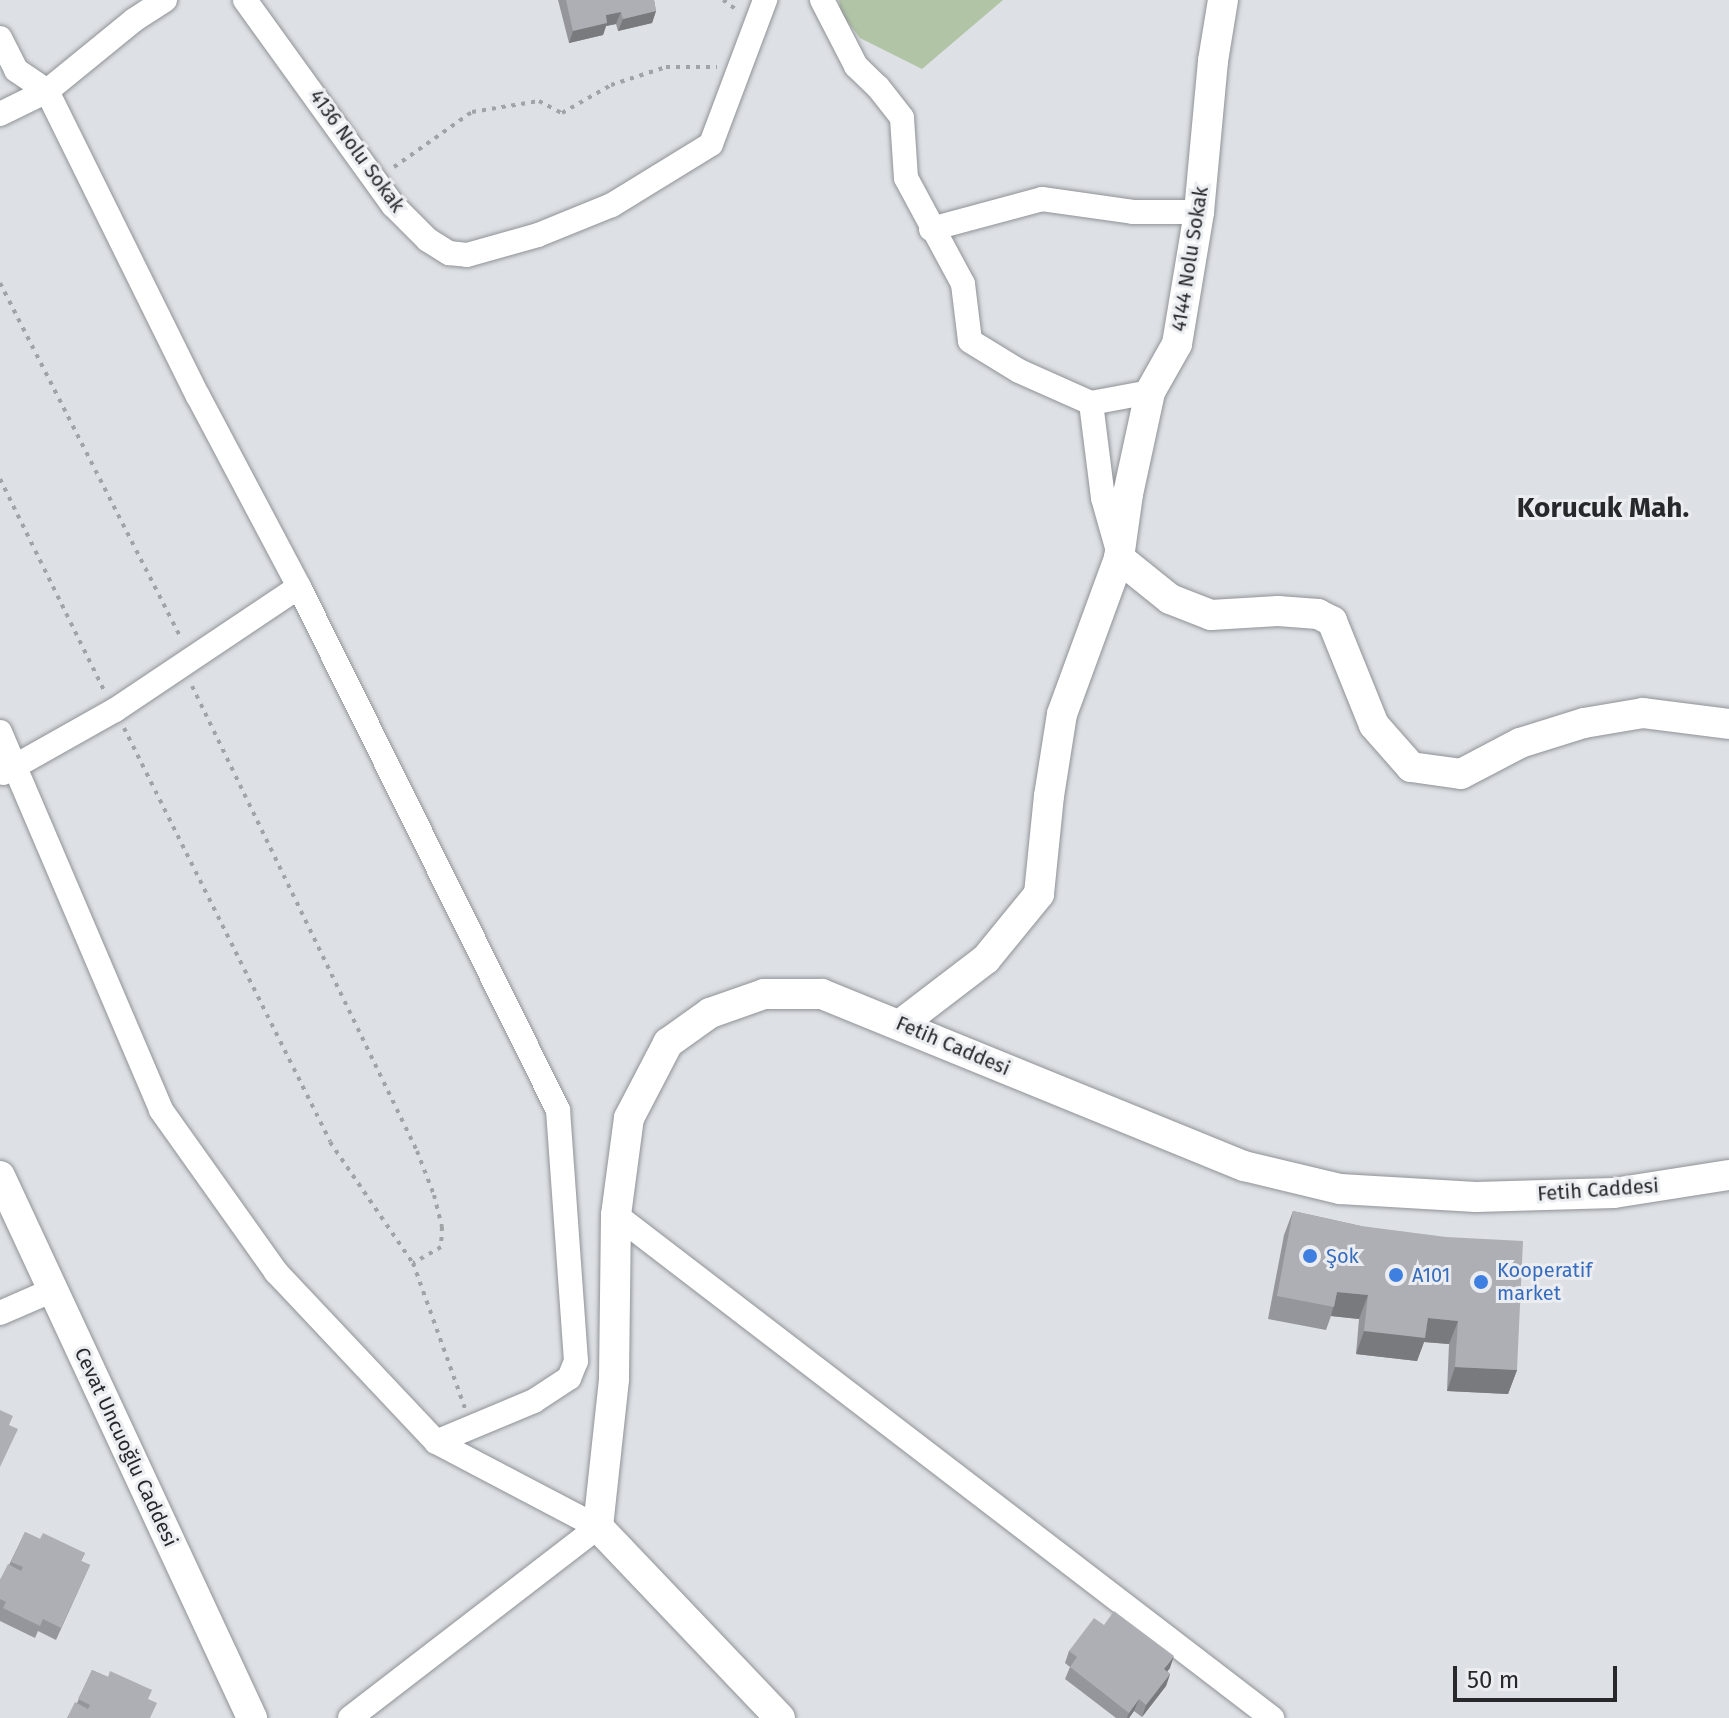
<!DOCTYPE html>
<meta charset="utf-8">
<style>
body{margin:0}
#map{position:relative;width:1729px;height:1718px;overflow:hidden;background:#dde0e4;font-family:"Fira Sans",sans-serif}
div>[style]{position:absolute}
.green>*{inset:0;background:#b1c5a6}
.path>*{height:4px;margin-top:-2px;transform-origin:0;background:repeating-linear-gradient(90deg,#a1a4a7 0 4px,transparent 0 10px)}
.roads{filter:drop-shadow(0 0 2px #8f9296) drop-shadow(0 0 2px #8f9296)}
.minor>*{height:24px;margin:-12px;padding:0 12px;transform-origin:12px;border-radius:12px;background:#fff}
.tertiary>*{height:30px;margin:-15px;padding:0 15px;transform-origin:15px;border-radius:15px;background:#fff}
.wall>*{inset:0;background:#95969b}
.shaded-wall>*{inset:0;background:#797a7e}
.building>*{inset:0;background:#adafb4}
.dots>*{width:22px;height:22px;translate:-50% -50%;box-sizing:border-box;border:4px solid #ebedf1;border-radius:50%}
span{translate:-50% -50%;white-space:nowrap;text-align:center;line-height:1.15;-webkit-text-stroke:6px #ebedf1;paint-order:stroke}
.street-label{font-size:20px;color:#27282a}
.shop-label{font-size:20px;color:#366cbe}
.left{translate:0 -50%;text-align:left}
.district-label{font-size:28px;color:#27282a;font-weight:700}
.scale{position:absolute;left:1453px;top:1666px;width:164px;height:36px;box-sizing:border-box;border:4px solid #27282a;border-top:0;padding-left:10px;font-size:24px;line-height:28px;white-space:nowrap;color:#27282a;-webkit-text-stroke:6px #ebedf1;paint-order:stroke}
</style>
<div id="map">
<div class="green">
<div style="clip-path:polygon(839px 0,1003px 0,922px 69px,860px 38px,841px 13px)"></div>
</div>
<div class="path">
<div style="left:723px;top:0;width:19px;rotate:36deg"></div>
<div style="left:394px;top:167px;width:95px;rotate:-35.2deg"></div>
<div style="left:472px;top:112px;width:68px;rotate:-9.3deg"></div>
<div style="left:539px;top:101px;width:26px;rotate:28deg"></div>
<div style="left:562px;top:113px;width:56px;rotate:-29.7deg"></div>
<div style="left:611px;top:85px;width:58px;rotate:-18.1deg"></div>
<div style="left:666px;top:67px;width:51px"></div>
<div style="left:0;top:283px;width:398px;rotate:63deg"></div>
<div style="left:0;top:479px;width:237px;rotate:63.8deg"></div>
<div style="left:192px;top:686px;width:517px;rotate:64.18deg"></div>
<div style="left:417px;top:1151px;width:47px;rotate:68.9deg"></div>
<div style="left:434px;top:1195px;width:33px;rotate:76deg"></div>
<div style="left:442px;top:1227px;width:20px;rotate:93deg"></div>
<div style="left:441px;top:1247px;width:32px;rotate:150deg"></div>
<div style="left:124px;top:728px;width:462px;rotate:63.5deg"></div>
<div style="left:330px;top:1142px;width:147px;rotate:55.6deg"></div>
<div style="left:413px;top:1263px;width:154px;rotate:70.3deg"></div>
</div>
<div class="roads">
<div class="minor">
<div style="left:245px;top:0;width:253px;rotate:54.2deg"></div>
<div style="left:393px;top:205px;width:49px;rotate:45deg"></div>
<div style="left:428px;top:240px;width:25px;rotate:32deg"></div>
<div style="left:449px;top:253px;width:18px;rotate:6deg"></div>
<div style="left:467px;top:255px;width:74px;rotate:-15.7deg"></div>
<div style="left:538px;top:235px;width:80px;rotate:-22.1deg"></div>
<div style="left:612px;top:205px;width:116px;rotate:-31.6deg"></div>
<div style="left:711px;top:144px;width:154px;rotate:-69.4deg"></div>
<div style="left:822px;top:0;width:74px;rotate:62.7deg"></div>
<div style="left:856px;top:66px;width:30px;rotate:44deg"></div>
<div style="left:878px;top:87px;width:39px;rotate:52deg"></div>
<div style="left:902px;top:118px;width:60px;rotate:86.2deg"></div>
<div style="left:906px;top:178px;width:120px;rotate:61.7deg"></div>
<div style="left:963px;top:284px;width:57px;rotate:83deg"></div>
<div style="left:970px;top:341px;width:57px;rotate:31.5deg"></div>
<div style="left:1019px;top:371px;width:79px;rotate:24deg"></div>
<div style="left:1091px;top:403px;width:96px;rotate:82.8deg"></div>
<div style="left:1103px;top:498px;width:55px;rotate:74.2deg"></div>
<div style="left:0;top:38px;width:36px;rotate:63deg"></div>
<div style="left:16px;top:70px;width:37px;rotate:34deg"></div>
<div style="left:47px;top:91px;width:340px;rotate:63.7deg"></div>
<div style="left:198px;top:396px;width:216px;rotate:62.1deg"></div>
<div style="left:299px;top:587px;width:584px;rotate:63.65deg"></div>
<div style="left:558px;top:1110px;width:252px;rotate:85.9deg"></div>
<div style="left:576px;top:1361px;width:18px;rotate:112deg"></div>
<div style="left:569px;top:1378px;width:42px;rotate:146.7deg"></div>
<div style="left:534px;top:1401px;width:106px;rotate:157.3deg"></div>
<div style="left:0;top:114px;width:52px;rotate:-26.1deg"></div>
<div style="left:47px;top:91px;width:112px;rotate:-39.2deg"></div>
<div style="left:134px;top:20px;width:37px;rotate:-33deg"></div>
<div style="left:931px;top:229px;width:115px;rotate:-15.1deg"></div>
<div style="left:1042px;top:199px;width:92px;rotate:8.1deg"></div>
<div style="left:1133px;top:212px;width:66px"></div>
<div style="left:1091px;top:403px;width:60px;rotate:-10.6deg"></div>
<div style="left:0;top:732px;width:411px;rotate:66.9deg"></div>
<div style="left:161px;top:1110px;width:199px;rotate:54.6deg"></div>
<div style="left:276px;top:1272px;width:233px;rotate:46.7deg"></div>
<div style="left:436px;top:1442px;width:183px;rotate:27.7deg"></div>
<div style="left:598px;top:1527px;width:313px;rotate:142.4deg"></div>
<div style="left:3px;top:773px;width:129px;rotate:-29.4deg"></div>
<div style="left:115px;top:710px;width:221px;rotate:-33.8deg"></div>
<div style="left:616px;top:1215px;width:827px;rotate:37.48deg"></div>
<div style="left:0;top:1313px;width:58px;rotate:-23.5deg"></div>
</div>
<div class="tertiary">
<div style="left:1119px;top:558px;width:65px;rotate:38.8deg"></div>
<div style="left:1170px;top:599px;width:44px;rotate:21.3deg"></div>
<div style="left:1211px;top:615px;width:67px;rotate:-3.4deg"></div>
<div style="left:1278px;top:611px;width:40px;rotate:4.3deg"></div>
<div style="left:1318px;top:614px;width:16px;rotate:27deg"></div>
<div style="left:1332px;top:621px;width:112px;rotate:68deg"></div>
<div style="left:1374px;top:725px;width:56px;rotate:48.6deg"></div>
<div style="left:1411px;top:767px;width:50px;rotate:8deg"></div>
<div style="left:1461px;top:774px;width:67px;rotate:-27.7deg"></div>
<div style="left:1520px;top:743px;width:67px;rotate:-17.4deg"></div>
<div style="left:1584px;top:723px;width:60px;rotate:-9.6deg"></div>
<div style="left:1643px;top:713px;width:87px;rotate:7.3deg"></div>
<div style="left:901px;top:1024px;width:107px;rotate:-37.4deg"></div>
<div style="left:986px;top:959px;width:84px;rotate:-50.8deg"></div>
<div style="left:1039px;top:894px;width:99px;rotate:-84.2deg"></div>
<div style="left:1049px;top:796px;width:83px;rotate:-81deg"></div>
<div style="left:1062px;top:714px;width:166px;rotate:-69.9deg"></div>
<div style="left:1119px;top:558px;width:65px;rotate:-82deg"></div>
<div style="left:1128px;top:494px;width:104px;rotate:-77.8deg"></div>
<div style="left:1150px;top:392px;width:55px;rotate:-60.6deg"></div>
<div style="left:1177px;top:344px;width:134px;rotate:-80.5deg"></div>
<div style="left:1199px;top:212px;width:152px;rotate:-84.7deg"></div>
<div style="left:1213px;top:61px;width:62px;rotate:-80.7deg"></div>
<div style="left:0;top:1176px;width:598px;rotate:65.06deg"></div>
<div style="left:780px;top:1718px;width:264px;rotate:-133.6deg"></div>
<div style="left:598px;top:1527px;width:149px;rotate:-83.8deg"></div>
<div style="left:614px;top:1379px;width:164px;rotate:-89.3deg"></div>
<div style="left:616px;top:1215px;width:98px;rotate:-82.4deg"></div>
<div style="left:629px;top:1118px;width:85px;rotate:-62.5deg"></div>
<div style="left:668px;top:1043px;width:52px;rotate:-35.5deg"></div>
<div style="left:710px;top:1013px;width:57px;rotate:-19.4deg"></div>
<div style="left:764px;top:994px;width:58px"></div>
<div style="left:822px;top:994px;width:456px;rotate:22.2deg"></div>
<div style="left:1244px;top:1166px;width:99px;rotate:13.5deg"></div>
<div style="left:1340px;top:1189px;width:136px;rotate:3.4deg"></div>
<div style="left:1476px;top:1197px;width:138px;rotate:-1.7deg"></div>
<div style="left:1614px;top:1193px;width:116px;rotate:-8.9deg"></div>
</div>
</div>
<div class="wall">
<div style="clip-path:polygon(558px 0,654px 0,656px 11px,652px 23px,618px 31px,616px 24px,606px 26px,603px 35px,569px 43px)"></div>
<div style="clip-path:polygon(1293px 1211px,1361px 1226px,1517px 1370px,1508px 1394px,1447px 1391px,1449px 1344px,1424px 1342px,1417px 1361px,1356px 1354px,1359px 1319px,1331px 1316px,1326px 1330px,1268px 1319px,1284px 1235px)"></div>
<div style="clip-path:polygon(25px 1532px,40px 1539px,85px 1553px,81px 1561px,90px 1565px,56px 1640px,38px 1631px,35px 1638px,0 1621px,0 1580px,9px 1565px)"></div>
<div style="clip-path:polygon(1104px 1625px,1170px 1668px,1167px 1671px,1170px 1674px,1166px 1686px,1142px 1717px,1134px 1711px,1129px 1718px,1116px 1718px,1065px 1679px,1070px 1667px,1065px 1663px,1069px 1651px)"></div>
<div style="clip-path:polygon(92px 1670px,108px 1677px,152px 1690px,67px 1718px,77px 1703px)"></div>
</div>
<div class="shaded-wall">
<div style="clip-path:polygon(656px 11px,652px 23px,618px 31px,623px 19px)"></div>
<div style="clip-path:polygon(621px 12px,616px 24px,606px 26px,603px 35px,569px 43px,573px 31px,606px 15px)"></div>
<div style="clip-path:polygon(1337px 1292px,1368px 1295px,1359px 1319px,1331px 1316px)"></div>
<div style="clip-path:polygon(1428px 1318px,1458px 1321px,1449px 1344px,1424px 1342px,1417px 1361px,1356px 1354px,1364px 1331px)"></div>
<div style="clip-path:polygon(1455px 1367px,1517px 1370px,1508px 1394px,1447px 1391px)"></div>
<div style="clip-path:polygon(1174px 1656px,1170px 1668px,1160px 1681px,1164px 1669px)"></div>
<div style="clip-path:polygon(1170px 1674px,1166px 1686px,1142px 1717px,1146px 1705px)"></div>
<div style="clip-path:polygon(1139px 1699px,1134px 1711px,1129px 1718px,1127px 1718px,1129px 1713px)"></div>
</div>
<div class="building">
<div style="clip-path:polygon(566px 0,654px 0,656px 11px,623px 19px,621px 12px,606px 15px,607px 23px,573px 31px)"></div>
<div style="clip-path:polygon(1293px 1211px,1361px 1226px,1446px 1237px,1523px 1241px,1517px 1370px,1455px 1367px,1458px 1321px,1428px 1318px,1425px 1338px,1364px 1331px,1368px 1295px,1337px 1292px,1334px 1307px,1277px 1296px)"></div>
<div style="clip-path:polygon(0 1410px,13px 1416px,9px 1425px,18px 1429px,0 1467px)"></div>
<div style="clip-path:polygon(25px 1532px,40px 1539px,43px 1533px,85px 1553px,81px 1561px,90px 1565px,61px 1628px,43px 1619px,40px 1626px,3px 1608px,6px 1602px,0 1599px,0 1580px,8px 1564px,21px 1571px,23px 1567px,11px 1562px)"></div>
<div style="clip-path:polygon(1114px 1611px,1174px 1656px,1164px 1669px,1170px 1674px,1146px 1705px,1139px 1699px,1129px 1713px,1070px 1667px,1077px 1657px,1069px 1651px,1094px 1618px,1104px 1625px)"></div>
<div style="clip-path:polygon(92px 1670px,108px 1677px,110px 1671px,152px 1690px,148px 1699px,157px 1703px,150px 1718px,67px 1718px,75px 1702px,88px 1709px,90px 1705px,78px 1699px)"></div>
</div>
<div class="dots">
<div style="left:1310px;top:1256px;background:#3f7fe0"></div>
<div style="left:1396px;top:1275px;background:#3f7fe0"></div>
<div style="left:1481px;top:1282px;background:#3f7fe0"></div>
</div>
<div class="street-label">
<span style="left:357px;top:151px;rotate:54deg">4136 Nolu Sokak</span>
<span style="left:1190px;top:259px;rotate:-81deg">4144 Nolu Sokak</span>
<span style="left:953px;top:1046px;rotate:23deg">Fetih Caddesi</span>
<span style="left:1598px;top:1190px;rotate:-4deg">Fetih Caddesi</span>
<span style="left:126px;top:1447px;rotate:65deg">Cevat Uncuoğlu Caddesi</span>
</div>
<div class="shop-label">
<span class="left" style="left:1326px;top:1256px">Şok</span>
<span class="left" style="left:1497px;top:1282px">Kooperatif<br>market</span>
<span class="left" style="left:1412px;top:1275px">A101</span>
</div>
<div class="district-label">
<span style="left:1603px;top:508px">Korucuk Mah.</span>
</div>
<div class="scale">50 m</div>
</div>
